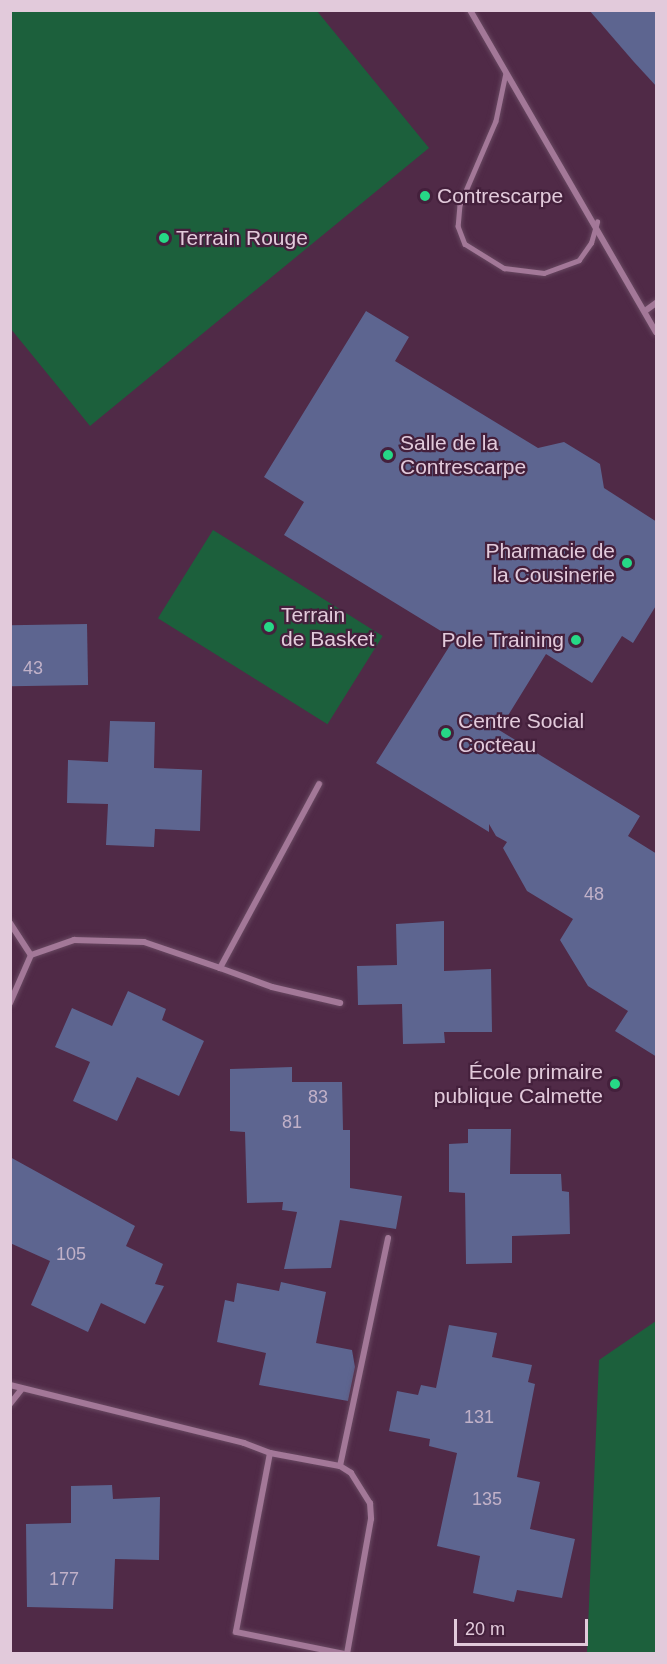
<!DOCTYPE html>
<meta charset="utf-8">
<style>
body{margin:0}
#map{position:relative;width:667px;height:1664px;overflow:hidden;background:#502a47;font-family:Helvetica,sans-serif}
div>[style]{position:absolute}
.green>*{inset:0;background:#1c603c;transform-origin:0 0}
.building>*{inset:0;background:#5d6590;transform-origin:0 0}
.roads{filter:drop-shadow(0 0 2px #684861) drop-shadow(0 0 2px #684861)}
.lane>*{height:4.5px;margin:-2.25px;padding:0 2.25px;transform-origin:2.25px;border-radius:2.25px;background:#a37898}
.street>*{height:6px;margin:-3px;padding:0 3px;transform-origin:3px;border-radius:3px;background:#a37898}
.dots>*{width:16px;height:16px;translate:-50% -50%;box-sizing:border-box;border:3px solid #44203c;border-radius:50%}
span{translate:-50% -50%;white-space:nowrap;text-align:center;line-height:1.15;-webkit-text-stroke:4.5px #44203c;paint-order:stroke}
.number-label{font-size:18px;color:#c1b1c8}
.number-label span{-webkit-text-stroke-width:0}
.poi-label{font-size:21px;color:#e2cadb}
.left{translate:0 -50%;text-align:left}
.right{translate:-100% -50%;text-align:right}
.frame{position:absolute;inset:0;border:12px solid #e2cadb;pointer-events:none}
.scale{position:absolute;left:454px;top:1619px;width:134px;height:27px;box-sizing:border-box;border:3px solid #e2cadb;border-top:0;padding-left:8px;font-size:18px;line-height:21px;white-space:nowrap;color:#e2cadb;-webkit-text-stroke:4px #44203c;paint-order:stroke}
</style>
<div id="map">
<div class="green">
<div style="clip-path:polygon(10px 11px,317px 11px,429px 148px,90px 426px,11px 329px)"></div>
<div style="left:213px;top:530px;width:200px;height:104px;rotate:32deg"></div>
<div style="clip-path:polygon(656px 1321px,656px 1653px,587px 1653px,599px 1360px)"></div>
</div>
<div class="building">
<div style="clip-path:polygon(589px 10px,657px 10px,657px 87px,634px 62px)"></div>
<div style="clip-path:polygon(366px 311px,409px 337px,395px 361px,538px 448px,564px 442px,600px 464px,604px 488px,657px 522px,657px 604px,633px 643px,622px 636px,592px 683px,546px 654px,499px 730px,640px 816px,628px 836px,657px 854px,657px 1057px,615px 1031px,628px 1011px,588px 986px,560px 940px,573px 919px,527px 891px,503px 848px,507px 842px,496px 836px,489px 824px,489px 832px,376px 763px,454px 639px,284px 535px,304px 502px,264px 477px)"></div>
<div style="left:87px;top:624px;width:61px;height:77px;rotate:89deg"></div>
<div style="clip-path:polygon(110px 721px,155px 722px,154px 768px,202px 770px,200px 831px,155px 829px,154px 847px,106px 845px,108px 804px,67px 803px,68px 760px,108px 762px)"></div>
<div style="clip-path:polygon(444px 921px,444px 971px,491px 969px,492px 1032px,444px 1032px,445px 1043px,403px 1044px,402px 1004px,358px 1005px,357px 966px,397px 965px,396px 924px)"></div>
<div style="clip-path:polygon(128px 991px,166px 1009px,162px 1020px,204px 1041px,179px 1096px,137px 1077px,117px 1121px,73px 1101px,90px 1062px,55px 1047px,72px 1008px,112px 1026px)"></div>
<div style="clip-path:polygon(292px 1067px,292px 1082px,342px 1082px,343px 1130px,350px 1130px,350px 1188px,402px 1196px,396px 1229px,340px 1220px,331px 1268px,284px 1269px,297px 1212px,282px 1210px,283px 1202px,247px 1203px,245px 1132px,230px 1131px,230px 1069px)"></div>
<div style="clip-path:polygon(468px 1129px,511px 1129px,510px 1174px,561px 1174px,562px 1191px,569px 1192px,570px 1234px,512px 1236px,512px 1263px,466px 1264px,465px 1193px,449px 1192px,449px 1144px,468px 1143px)"></div>
<div style="clip-path:polygon(10px 1157px,135px 1226px,126px 1246px,163px 1264px,155px 1284px,164px 1286px,145px 1324px,101px 1303px,88px 1332px,31px 1305px,50px 1261px,10px 1243px)"></div>
<div style="clip-path:polygon(281px 1282px,326px 1292px,316px 1343px,352px 1350px,355px 1367px,348px 1401px,259px 1385px,266px 1353px,217px 1342px,225px 1300px,234px 1302px,237px 1283px,279px 1291px)"></div>
<div style="clip-path:polygon(449px 1325px,497px 1333px,492px 1357px,532px 1365px,528px 1382px,535px 1384px,517px 1477px,540px 1482px,530px 1529px,575px 1539px,562px 1598px,517px 1590px,514px 1602px,473px 1593px,480px 1556px,437px 1546px,457px 1453px,429px 1446px,430px 1439px,389px 1431px,397px 1391px,418px 1395px,421px 1385px,436px 1388px)"></div>
<div style="clip-path:polygon(112px 1485px,113px 1499px,160px 1497px,159px 1560px,115px 1559px,113px 1609px,27px 1607px,26px 1524px,71px 1523px,71px 1486px)"></div>
</div>
<div class="roads">
<div class="lane">
<div style="left:506px;top:73px;width:49px;rotate:101.8deg"></div>
<div style="left:496px;top:121px;width:91px;rotate:113.2deg"></div>
<div style="left:460px;top:205px;width:21px;rotate:95deg"></div>
<div style="left:458px;top:226px;width:19px;rotate:69deg"></div>
<div style="left:465px;top:244px;width:46px;rotate:31.6deg"></div>
<div style="left:504px;top:268px;width:40px;rotate:7.1deg"></div>
<div style="left:544px;top:273px;width:37px;rotate:-20deg"></div>
<div style="left:579px;top:260px;width:21px;rotate:-55deg"></div>
<div style="left:591px;top:243px;width:22px;rotate:-74deg"></div>
</div>
<div class="street">
<div style="left:470px;top:10px;width:372px;rotate:60deg"></div>
<div style="left:645px;top:311px;width:14px;rotate:-36deg"></div>
<div style="left:10px;top:923px;width:38px;rotate:57deg"></div>
<div style="left:220px;top:968px;width:55px;rotate:20.1deg"></div>
<div style="left:272px;top:987px;width:70px;rotate:13.2deg"></div>
<div style="left:10px;top:1003px;width:52px;rotate:-66.4deg"></div>
<div style="left:31px;top:955px;width:46px;rotate:-19.2deg"></div>
<div style="left:74px;top:940px;width:70px;rotate:1.6deg"></div>
<div style="left:144px;top:942px;width:80px;rotate:18.9deg"></div>
<div style="left:220px;top:968px;width:209px;rotate:-61.7deg"></div>
<div style="left:10px;top:1385px;width:241px;rotate:13.9deg"></div>
<div style="left:244px;top:1443px;width:28px;rotate:21deg"></div>
<div style="left:270px;top:1453px;width:71px;rotate:10.5deg"></div>
<div style="left:340px;top:1466px;width:13px;rotate:32deg"></div>
<div style="left:351px;top:1473px;width:36px;rotate:58deg"></div>
<div style="left:370px;top:1503px;width:16px;rotate:86deg"></div>
<div style="left:371px;top:1519px;width:137px;rotate:100.1deg"></div>
<div style="left:10px;top:1404px;width:18px;rotate:-52deg"></div>
<div style="left:270px;top:1453px;width:182px;rotate:100.8deg"></div>
<div style="left:236px;top:1632px;width:110px;rotate:11.5deg"></div>
<div style="left:340px;top:1466px;width:233px;rotate:-78.1deg"></div>
</div>
</div>
<div class="dots">
<div style="left:425px;top:196px;background:#26d886"></div>
<div style="left:164px;top:238px;background:#26d886"></div>
<div style="left:388px;top:455px;background:#26d886"></div>
<div style="left:627px;top:563px;background:#26d886"></div>
<div style="left:269px;top:627px;background:#26d886"></div>
<div style="left:576px;top:640px;background:#26d886"></div>
<div style="left:446px;top:733px;background:#26d886"></div>
<div style="left:615px;top:1084px;background:#26d886"></div>
</div>
<div class="number-label">
<span style="left:33px;top:668px">43</span>
<span style="left:594px;top:894px">48</span>
<span style="left:318px;top:1097px">83</span>
<span style="left:292px;top:1122px">81</span>
<span style="left:71px;top:1254px">105</span>
<span style="left:479px;top:1417px">131</span>
<span style="left:487px;top:1499px">135</span>
<span style="left:64px;top:1579px">177</span>
</div>
<div class="poi-label">
<span class="left" style="left:437px;top:196px">Contrescarpe</span>
<span class="left" style="left:176px;top:238px">Terrain Rouge</span>
<span class="left" style="left:400px;top:455px">Salle de la<br>Contrescarpe</span>
<span class="right" style="left:615px;top:563px">Pharmacie de<br>la Cousinerie</span>
<span class="left" style="left:281px;top:627px">Terrain<br>de Basket</span>
<span class="right" style="left:564px;top:640px">Pole Training</span>
<span class="left" style="left:458px;top:733px">Centre Social<br>Cocteau</span>
<span class="right" style="left:603px;top:1084px">École primaire<br>publique Calmette</span>
</div>
<div class="frame"></div>
<div class="scale">20 m</div>
</div>
